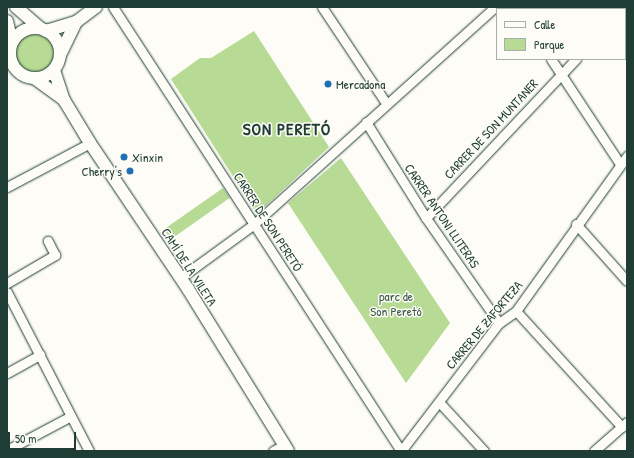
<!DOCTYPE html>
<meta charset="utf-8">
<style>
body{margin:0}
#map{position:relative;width:634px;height:458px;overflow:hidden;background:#fdfcf7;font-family:"Patrick Hand",sans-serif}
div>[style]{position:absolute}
.green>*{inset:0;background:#b7da94;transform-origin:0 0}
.round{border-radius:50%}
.roads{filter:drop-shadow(0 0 1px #1f3d34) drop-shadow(0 0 1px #1f3d34)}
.street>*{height:9px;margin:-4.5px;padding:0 4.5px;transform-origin:4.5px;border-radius:4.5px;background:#fdfcf7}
.secondary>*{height:12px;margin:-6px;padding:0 6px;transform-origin:6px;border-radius:6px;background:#fdfcf7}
.secondary>.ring{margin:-6px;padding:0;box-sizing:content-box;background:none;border:12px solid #fdfcf7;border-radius:50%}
.dots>*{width:11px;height:11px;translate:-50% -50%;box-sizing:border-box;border:2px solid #fdfcf7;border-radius:50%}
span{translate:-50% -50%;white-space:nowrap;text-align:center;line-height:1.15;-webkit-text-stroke:3px #fdfcf7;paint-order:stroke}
.poi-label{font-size:13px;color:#1f3d34}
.left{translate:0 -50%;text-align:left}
.right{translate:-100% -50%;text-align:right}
.street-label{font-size:13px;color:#1f3d34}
.park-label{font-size:13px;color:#3d5c47}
.district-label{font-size:17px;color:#1f3d34;font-weight:700;letter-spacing:1px}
.frame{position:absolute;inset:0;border:8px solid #1f3d34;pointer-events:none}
.legend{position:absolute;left:496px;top:8px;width:130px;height:52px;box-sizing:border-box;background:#fdfcf7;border:1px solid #a4b0a9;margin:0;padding:5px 7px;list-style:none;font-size:12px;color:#1f3d34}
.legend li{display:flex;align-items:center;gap:8px;height:20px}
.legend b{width:20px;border:1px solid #a4b0a9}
.scale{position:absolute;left:8px;top:432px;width:68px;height:18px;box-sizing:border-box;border:2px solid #1f3d34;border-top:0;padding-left:5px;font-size:12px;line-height:14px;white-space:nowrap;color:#1f3d34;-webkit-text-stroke:3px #fdfcf7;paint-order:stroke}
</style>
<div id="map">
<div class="green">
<div style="clip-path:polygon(254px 31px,329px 147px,257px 214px,171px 79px,200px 58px,211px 58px)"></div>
<div class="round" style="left:14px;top:34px;width:40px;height:40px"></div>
<div style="clip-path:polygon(341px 158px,450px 323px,406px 383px,288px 203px)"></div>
<div style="left:223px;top:188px;width:12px;height:72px;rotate:55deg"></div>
</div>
<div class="roads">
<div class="street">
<div style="left:113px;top:7px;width:529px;rotate:57.03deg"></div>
<div style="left:322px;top:7px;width:115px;rotate:56.3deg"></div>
<div style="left:516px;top:7px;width:3px;rotate:45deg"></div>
<div style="left:625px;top:10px;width:3px;rotate:-45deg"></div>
<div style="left:551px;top:59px;width:126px;rotate:56.7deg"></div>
<div style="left:366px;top:122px;width:113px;rotate:58deg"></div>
<div style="left:426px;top:218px;width:128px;rotate:55.2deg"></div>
<div style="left:7px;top:187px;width:94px;rotate:-27.9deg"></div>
<div style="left:426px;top:218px;width:219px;rotate:-46.7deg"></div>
<div style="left:576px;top:224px;width:76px;rotate:48.2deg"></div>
<div style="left:180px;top:278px;width:92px;rotate:-36.1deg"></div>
<div style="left:254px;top:224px;width:324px;rotate:-42deg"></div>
<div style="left:7px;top:283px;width:56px;rotate:-30.3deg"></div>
<div style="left:55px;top:255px;width:16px;rotate:-117deg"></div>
<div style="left:7px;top:292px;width:179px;rotate:62.7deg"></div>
<div style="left:516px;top:311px;width:157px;rotate:47.6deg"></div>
<div style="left:7px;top:373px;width:38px;rotate:-29deg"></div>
<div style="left:439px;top:402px;width:67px;rotate:47.4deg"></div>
<div style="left:7px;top:450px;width:72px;rotate:-28deg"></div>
<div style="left:273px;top:451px;width:13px;rotate:-29deg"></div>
<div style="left:401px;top:451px;width:161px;rotate:-52.6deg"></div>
<div style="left:499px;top:323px;width:21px;rotate:-35deg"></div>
<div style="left:516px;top:311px;width:191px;rotate:-54.4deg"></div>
<div style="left:594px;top:451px;width:44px;rotate:-41.3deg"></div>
</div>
<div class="secondary">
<div style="left:16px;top:7px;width:32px;rotate:41deg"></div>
<div style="left:7px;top:21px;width:22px;rotate:77deg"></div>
<div class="ring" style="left:10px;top:28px;width:38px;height:38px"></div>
<div style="left:46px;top:31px;width:31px;rotate:-17deg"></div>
<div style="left:76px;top:22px;width:25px;rotate:-37deg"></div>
<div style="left:60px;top:55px;width:37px;rotate:-64deg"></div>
<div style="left:54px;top:70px;width:32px;rotate:72deg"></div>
<div style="left:64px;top:100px;width:50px;rotate:58.8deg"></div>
<div style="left:90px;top:143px;width:176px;rotate:56.1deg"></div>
<div style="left:188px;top:289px;width:190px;rotate:58.3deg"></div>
<div style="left:34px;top:78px;width:37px;rotate:36deg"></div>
</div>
</div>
<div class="dots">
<div style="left:328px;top:84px;background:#1f6fb2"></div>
<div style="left:124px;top:157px;background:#1f6fb2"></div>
<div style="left:130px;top:171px;background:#1f6fb2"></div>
</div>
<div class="poi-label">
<span class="left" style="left:336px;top:84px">Mercadona</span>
<span class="left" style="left:132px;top:157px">Xinxin</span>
<span class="right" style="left:122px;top:171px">Cherry's</span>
</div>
<div class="street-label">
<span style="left:491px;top:129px;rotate:-47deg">CARRER DE SON MUNTANER</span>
<span style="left:442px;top:216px;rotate:56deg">CARRER ANTONI LLITERAS</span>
<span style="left:268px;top:222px;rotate:57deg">CARRER DE SON PERETÓ</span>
<span style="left:189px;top:267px;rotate:57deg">CAMÍ DE LA VILETA</span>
<span style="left:484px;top:325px;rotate:-50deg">CARRER DE ZAFORTEZA</span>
</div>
<div class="park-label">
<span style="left:396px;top:304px">parc de<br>Son Peretó</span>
</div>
<div class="district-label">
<span style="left:287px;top:129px">SON PERETÓ</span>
</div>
<div class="frame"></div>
<ul class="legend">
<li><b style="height:5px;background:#fdfcf7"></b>Calle</li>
<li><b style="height:11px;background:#b7da94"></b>Parque</li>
</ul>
<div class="scale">50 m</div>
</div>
